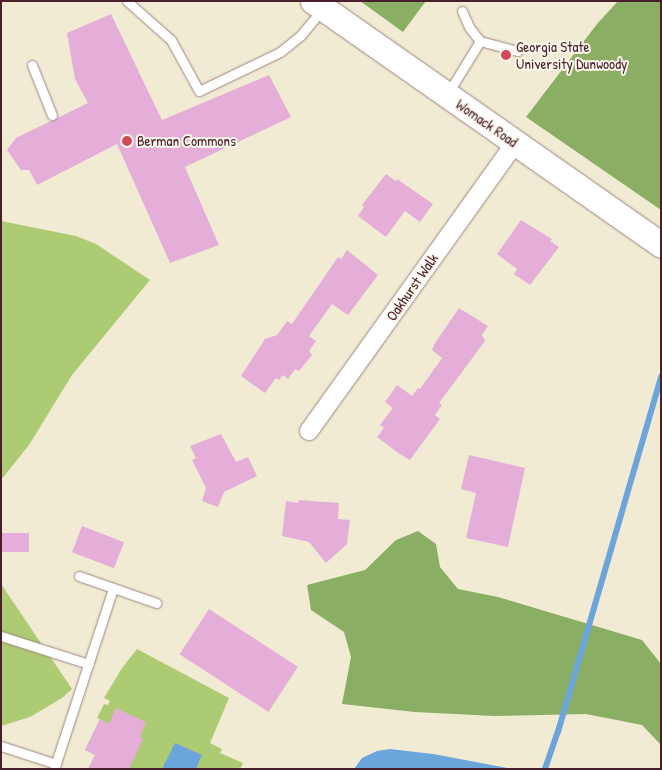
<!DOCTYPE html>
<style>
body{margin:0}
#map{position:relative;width:662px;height:770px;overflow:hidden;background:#f2ebd4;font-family:"Patrick Hand",sans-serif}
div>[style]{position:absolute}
.green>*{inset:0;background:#adcb72}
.forest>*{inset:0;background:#8aaf64}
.water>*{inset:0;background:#6ca5db}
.stream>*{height:5.5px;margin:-2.75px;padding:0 2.75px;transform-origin:2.75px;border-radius:2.75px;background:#6ca5db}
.building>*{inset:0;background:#e5aed9;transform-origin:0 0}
.roads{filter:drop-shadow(0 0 1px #9e8580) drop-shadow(0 0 1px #9e8580)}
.lane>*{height:9px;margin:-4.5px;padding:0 4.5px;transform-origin:4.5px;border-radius:4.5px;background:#fff}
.street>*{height:18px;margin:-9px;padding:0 9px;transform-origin:9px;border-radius:9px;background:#fff}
.secondary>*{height:25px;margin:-12.5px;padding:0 12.5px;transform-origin:12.5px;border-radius:12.5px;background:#fff}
.dots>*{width:14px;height:14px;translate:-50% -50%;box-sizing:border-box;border:2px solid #fbf7ec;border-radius:50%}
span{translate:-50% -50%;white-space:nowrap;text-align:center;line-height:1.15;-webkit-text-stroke:4px #fbf7ec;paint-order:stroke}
.poi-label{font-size:15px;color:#4a1f2b}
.left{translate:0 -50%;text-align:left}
.street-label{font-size:15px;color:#4a1f2b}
.frame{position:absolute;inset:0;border:2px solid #4a1f2b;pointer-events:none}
</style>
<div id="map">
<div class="green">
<div style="clip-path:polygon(1px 221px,76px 236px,96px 244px,150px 280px,72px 375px,29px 445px,1px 480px)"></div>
<div style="clip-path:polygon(1px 584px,72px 689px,62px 698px,30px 717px,1px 726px)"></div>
<div style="clip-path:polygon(137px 649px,229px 698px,210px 743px,222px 749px,220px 753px,243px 763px,240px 769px,88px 769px,95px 755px,85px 750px,100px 719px,97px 718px,104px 704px,108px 705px,110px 701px,104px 698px,122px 668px)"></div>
</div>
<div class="forest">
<div style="clip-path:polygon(360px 1px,426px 1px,403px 32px)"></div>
<div style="clip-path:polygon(618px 1px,661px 1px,661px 210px,526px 117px,597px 24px)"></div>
<div style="clip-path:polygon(418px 531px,436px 544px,440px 567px,458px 589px,498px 597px,642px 640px,661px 664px,661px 745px,642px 725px,586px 714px,494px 716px,415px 712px,342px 704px,351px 657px,344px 632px,311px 610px,307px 585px,365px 570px,396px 540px)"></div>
</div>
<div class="water">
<div style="clip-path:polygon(175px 743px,202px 755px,196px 769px,162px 769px)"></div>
<div style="clip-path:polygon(390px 749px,433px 754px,513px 769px,354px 769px,362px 758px,377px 751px)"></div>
</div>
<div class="stream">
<div style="left:545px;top:769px;width:39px;rotate:-71deg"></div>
<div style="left:558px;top:732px;width:370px;rotate:-73.8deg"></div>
</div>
<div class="building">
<div style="clip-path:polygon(111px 14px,162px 120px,269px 75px,291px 117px,185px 167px,219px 245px,170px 263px,117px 144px,37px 185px,29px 170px,21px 170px,7px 150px,16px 138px,88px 103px,75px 79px,67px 33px)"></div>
<div style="clip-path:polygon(386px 174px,396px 181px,397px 179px,433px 204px,420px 222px,405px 211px,386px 237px,358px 216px,364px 207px,362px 205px)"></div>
<div style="clip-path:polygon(521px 220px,552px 239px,550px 241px,559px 247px,530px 285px,514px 274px,517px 269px,497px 254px)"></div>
<div style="clip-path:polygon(347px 250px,378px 275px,348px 315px,332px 304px,309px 336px,316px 341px,309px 351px,312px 355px,299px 371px,295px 369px,288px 379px,283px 375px,279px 380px,276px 378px,265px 393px,241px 376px,265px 339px,277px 335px,287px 321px,292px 324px,338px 257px,341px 259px)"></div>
<div style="clip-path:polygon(459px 308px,488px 326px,482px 335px,485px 341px,439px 403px,442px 405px,435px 415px,440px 419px,410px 460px,398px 453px,377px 437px,384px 428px,380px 425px,393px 408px,385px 402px,397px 385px,412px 396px,418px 388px,420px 389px,442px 358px,432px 350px,435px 343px)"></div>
<div style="clip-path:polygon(221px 434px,236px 462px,248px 457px,257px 476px,224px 492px,218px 507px,202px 501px,206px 488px,192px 460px,196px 458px,190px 446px)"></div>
<div style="clip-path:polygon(469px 455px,525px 468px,508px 547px,466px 538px,476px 493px,461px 489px)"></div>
<div style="clip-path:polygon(299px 500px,339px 503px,338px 519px,350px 520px,347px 544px,326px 563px,309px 542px,282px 536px,286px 501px,298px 503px)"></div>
<div style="left:82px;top:526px;width:45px;height:28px;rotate:21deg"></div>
<div style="left:1px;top:533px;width:28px;height:19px"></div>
<div style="left:209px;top:609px;width:106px;height:54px;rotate:33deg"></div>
<div style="clip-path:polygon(116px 708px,146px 722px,140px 737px,143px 739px,129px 769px,88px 769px,95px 755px,85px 750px,100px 719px,109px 724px)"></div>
</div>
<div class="roads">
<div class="lane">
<div style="left:127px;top:1px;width:59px;rotate:41.6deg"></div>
<div style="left:171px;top:40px;width:58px;rotate:61.2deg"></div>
<div style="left:199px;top:91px;width:90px;rotate:-25.7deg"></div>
<div style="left:280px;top:52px;width:26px;rotate:-39deg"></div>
<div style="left:300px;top:36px;width:34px;rotate:-50deg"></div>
<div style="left:462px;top:11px;width:17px;rotate:66deg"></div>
<div style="left:469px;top:27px;width:18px;rotate:52deg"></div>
<div style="left:480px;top:41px;width:39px;rotate:15deg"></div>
<div style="left:32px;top:65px;width:54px;rotate:68.2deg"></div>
<div style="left:448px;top:93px;width:61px;rotate:-58.4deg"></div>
<div style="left:79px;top:576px;width:82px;rotate:19.3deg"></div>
<div style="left:1px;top:636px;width:92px;rotate:17.7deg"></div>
<div style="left:1px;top:746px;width:58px;rotate:18.1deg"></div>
<div style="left:54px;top:769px;width:190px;rotate:-71.9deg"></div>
</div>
<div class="street">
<div style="left:309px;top:431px;width:354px;rotate:-54.4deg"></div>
</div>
<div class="secondary">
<div style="left:313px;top:1px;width:425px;rotate:35deg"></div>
</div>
</div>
<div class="dots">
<div style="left:506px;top:55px;background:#d1495b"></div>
<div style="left:127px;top:141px;background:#d1495b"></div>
</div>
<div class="poi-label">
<span class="left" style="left:516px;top:55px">Georgia State<br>University Dunwoody</span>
<span class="left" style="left:137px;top:141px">Berman Commons</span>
</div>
<div class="street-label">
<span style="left:487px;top:123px;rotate:35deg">Womack Road</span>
<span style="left:412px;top:287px;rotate:-55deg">Oakhurst Walk</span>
</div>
<div class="frame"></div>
</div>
